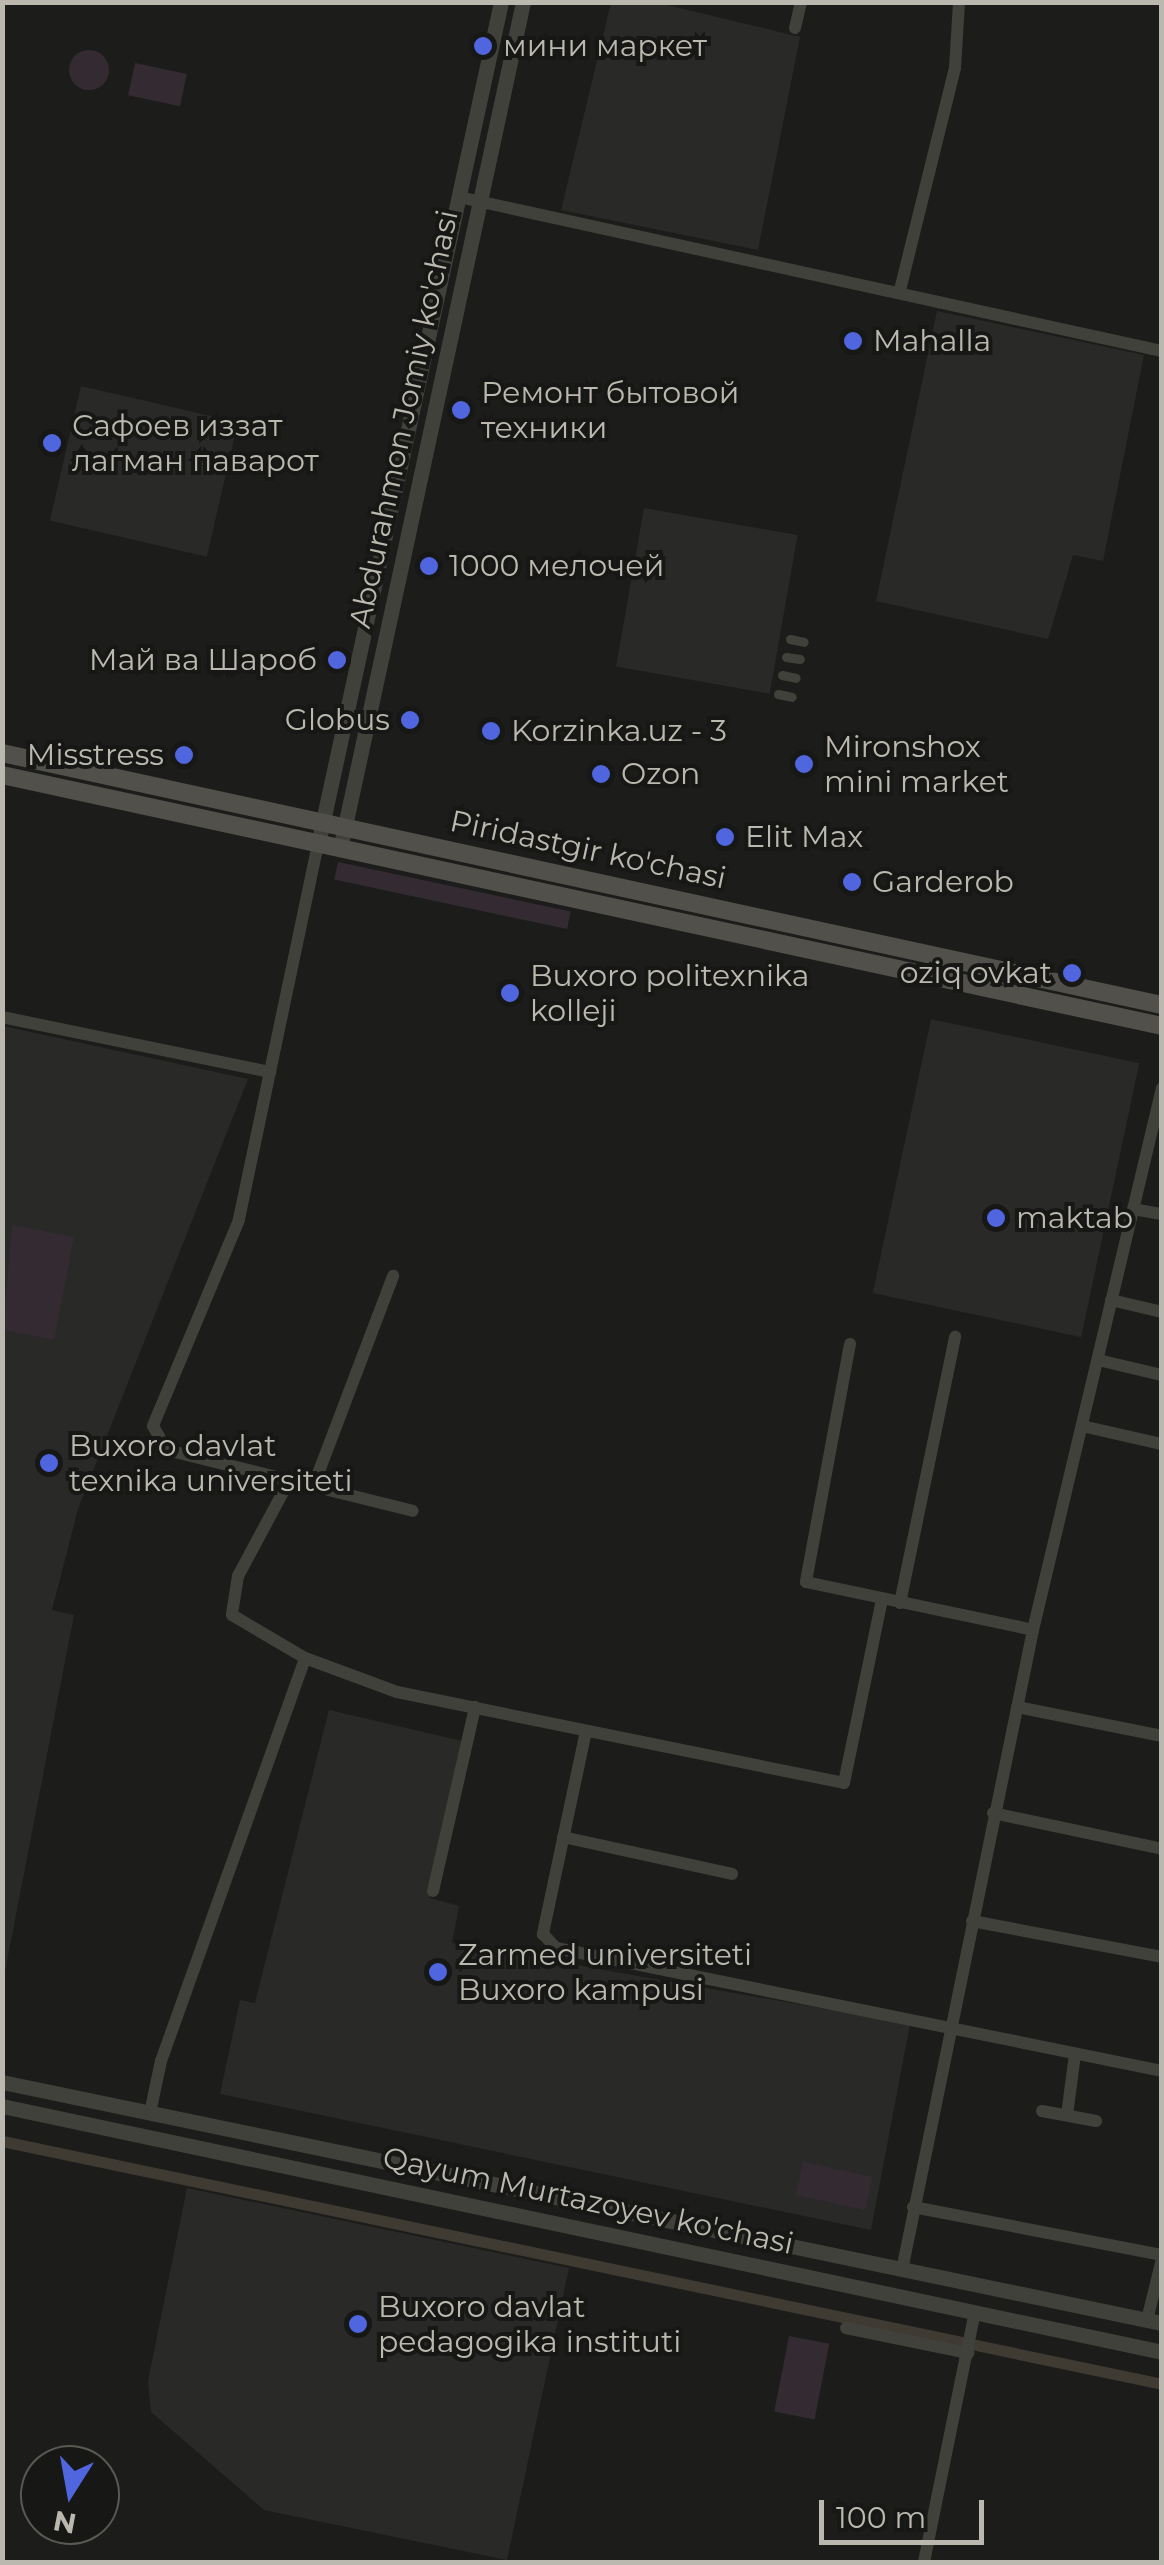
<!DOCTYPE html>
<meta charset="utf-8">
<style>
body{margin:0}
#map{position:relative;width:1164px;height:2565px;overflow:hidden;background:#1c1d1b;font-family:Montserrat,sans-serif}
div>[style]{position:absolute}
.built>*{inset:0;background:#292927;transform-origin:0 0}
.green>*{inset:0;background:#332b31;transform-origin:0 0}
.round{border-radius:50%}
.canal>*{height:11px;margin:-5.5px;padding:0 5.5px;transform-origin:5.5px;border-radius:5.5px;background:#3f3a32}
.pedestrian>*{height:9px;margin:-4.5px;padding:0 4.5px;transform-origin:4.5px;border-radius:4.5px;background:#41413c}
.minor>*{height:12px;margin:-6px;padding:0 6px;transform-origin:6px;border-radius:6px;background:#41413c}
.tertiary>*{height:15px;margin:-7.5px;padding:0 7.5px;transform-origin:7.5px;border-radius:7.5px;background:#41413c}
.secondary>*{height:18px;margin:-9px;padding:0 9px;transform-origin:9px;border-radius:9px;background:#51504a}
.dots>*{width:28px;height:28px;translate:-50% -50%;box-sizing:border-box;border:5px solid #171816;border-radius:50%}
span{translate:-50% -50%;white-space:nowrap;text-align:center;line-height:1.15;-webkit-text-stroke:8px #171816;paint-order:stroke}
.poi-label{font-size:30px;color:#bbb9af}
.left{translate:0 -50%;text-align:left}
.right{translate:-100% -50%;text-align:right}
.street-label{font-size:30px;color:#bbb9af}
.frame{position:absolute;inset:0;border:5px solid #bbb9af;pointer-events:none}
.north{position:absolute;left:20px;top:2445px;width:100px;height:100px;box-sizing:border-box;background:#171816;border:2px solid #595853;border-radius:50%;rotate:191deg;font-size:28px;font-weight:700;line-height:40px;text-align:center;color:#bbb9af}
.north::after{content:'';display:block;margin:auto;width:35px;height:45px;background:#5066df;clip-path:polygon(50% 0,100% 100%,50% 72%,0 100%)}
.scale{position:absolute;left:819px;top:2500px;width:165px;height:45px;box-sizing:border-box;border:5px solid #bbb9af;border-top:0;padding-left:12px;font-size:30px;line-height:35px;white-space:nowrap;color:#bbb9af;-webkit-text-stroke:8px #171816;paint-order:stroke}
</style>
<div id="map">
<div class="built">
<div style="clip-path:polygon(611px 3px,659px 3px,800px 37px,758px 250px,561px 210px)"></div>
<div style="clip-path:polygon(937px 311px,1144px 355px,1103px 561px,1073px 555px,1048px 639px,876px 601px)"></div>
<div style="left:81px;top:386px;width:161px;height:138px;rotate:13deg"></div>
<div style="left:644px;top:508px;width:156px;height:161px;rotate:10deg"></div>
<div style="left:931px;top:1019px;width:213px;height:280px;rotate:12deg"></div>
<div style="clip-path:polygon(3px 1026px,248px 1079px,78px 1509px,52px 1610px,74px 1615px,3px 1982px)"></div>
<div style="clip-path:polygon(329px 1710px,462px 1741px,430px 1898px,459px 1906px,452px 1943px,910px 2024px,871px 2230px,220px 2094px,240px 2000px,255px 2003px)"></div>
<div style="clip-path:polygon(187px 2188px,569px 2268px,507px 2560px,264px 2510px,151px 2412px,148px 2381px)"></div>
</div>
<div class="green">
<div class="round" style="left:69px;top:50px;width:40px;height:40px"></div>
<div style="left:135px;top:63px;width:53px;height:33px;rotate:12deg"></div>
<div style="left:338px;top:862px;width:238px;height:18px;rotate:12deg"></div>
<div style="clip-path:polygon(12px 1225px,74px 1237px,54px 1340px,3px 1330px)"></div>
<div style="left:803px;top:2162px;width:71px;height:34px;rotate:12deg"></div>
<div style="left:789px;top:2336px;width:41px;height:77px;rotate:11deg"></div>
</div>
<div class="canal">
<div style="left:2px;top:2141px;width:1185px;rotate:11.83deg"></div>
</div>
<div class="pedestrian">
<div style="left:790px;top:639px;width:14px;rotate:12deg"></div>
<div style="left:786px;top:657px;width:14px;rotate:8deg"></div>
<div style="left:782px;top:675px;width:14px;rotate:12deg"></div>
<div style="left:778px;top:694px;width:14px;rotate:12deg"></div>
</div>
<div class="minor">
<div style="left:795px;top:28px;width:27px;rotate:-77deg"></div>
<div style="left:459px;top:197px;width:720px;rotate:12.36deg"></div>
<div style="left:900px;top:290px;width:229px;rotate:-76.1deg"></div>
<div style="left:955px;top:68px;width:66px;rotate:-86.5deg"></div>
<div style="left:318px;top:844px;width:384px;rotate:101.9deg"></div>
<div style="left:239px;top:1220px;width:223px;rotate:112.7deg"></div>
<div style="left:153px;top:1426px;width:28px;rotate:60deg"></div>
<div style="left:167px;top:1450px;width:253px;rotate:13.9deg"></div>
<div style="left:2px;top:1017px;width:274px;rotate:11.6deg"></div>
<div style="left:1133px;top:1209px;width:29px;rotate:10deg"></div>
<div style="left:1111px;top:1300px;width:52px;rotate:13.2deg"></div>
<div style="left:850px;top:1344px;width:242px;rotate:100.5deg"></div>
<div style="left:806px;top:1582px;width:232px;rotate:11.9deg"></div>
<div style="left:1098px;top:1360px;width:66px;rotate:13.2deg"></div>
<div style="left:1082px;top:1426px;width:82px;rotate:12.7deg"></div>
<div style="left:289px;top:1481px;width:108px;rotate:118.2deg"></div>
<div style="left:238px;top:1576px;width:39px;rotate:99deg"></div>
<div style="left:232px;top:1615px;width:85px;rotate:30.5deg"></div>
<div style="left:305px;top:1658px;width:98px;rotate:20.3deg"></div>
<div style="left:397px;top:1692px;width:456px;rotate:11.5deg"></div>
<div style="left:844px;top:1783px;width:188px;rotate:-78.3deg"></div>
<div style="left:313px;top:1487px;width:226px;rotate:-69.2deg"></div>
<div style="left:900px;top:1603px;width:272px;rotate:-78.3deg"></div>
<div style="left:1017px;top:1707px;width:148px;rotate:11.3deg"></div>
<div style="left:586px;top:1731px;width:208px;rotate:102deg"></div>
<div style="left:543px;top:1934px;width:19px;rotate:47deg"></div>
<div style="left:556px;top:1948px;width:618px;rotate:11.47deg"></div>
<div style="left:993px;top:1813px;width:173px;rotate:12deg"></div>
<div style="left:563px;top:1837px;width:173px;rotate:12.3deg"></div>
<div style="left:433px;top:1891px;width:189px;rotate:-77.1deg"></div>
<div style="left:972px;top:1921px;width:193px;rotate:10.7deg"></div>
<div style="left:1042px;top:2111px;width:55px;rotate:10.5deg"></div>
<div style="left:150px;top:2113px;width:53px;rotate:-78.1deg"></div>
<div style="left:161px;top:2061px;width:428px;rotate:-70.3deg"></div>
<div style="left:1067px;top:2115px;width:62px;rotate:-82.5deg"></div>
<div style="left:913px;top:2207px;width:254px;rotate:10.9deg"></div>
<div style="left:902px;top:2270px;width:653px;rotate:-78.43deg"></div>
<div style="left:1033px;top:1630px;width:557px;rotate:-76.61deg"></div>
<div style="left:1147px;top:2320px;width:63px;rotate:-76.2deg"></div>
<div style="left:846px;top:2328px;width:125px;rotate:11.6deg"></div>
<div style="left:924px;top:2562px;width:255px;rotate:-78.5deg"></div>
</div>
<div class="tertiary">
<div style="left:318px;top:844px;width:862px;rotate:-77.74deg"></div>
<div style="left:340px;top:849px;width:867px;rotate:-77.81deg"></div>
<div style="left:2px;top:2082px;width:1185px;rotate:11.74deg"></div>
<div style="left:2px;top:2106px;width:1186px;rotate:11.97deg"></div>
</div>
<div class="secondary">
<div style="left:2px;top:753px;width:1187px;rotate:12.26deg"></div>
<div style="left:2px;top:775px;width:1187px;rotate:12.21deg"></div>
</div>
<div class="dots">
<div style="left:483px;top:46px;background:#5066df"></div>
<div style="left:853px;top:341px;background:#5066df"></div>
<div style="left:461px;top:410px;background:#5066df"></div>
<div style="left:52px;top:443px;background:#5066df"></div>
<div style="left:429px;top:566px;background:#5066df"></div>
<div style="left:337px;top:660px;background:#5066df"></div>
<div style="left:410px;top:720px;background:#5066df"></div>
<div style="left:491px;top:731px;background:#5066df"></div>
<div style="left:184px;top:755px;background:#5066df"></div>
<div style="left:804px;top:764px;background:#5066df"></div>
<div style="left:601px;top:774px;background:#5066df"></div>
<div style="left:725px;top:837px;background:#5066df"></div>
<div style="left:852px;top:882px;background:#5066df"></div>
<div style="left:1072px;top:973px;background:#5066df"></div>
<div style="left:510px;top:993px;background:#5066df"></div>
<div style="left:996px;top:1218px;background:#5066df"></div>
<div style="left:49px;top:1463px;background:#5066df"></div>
<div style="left:438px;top:1972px;background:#5066df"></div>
<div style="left:358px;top:2324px;background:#5066df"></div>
</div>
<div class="poi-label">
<span class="left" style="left:503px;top:46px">мини маркет</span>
<span class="left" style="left:873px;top:341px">Mahalla</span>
<span class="left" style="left:481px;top:410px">Ремонт бытовой<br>техники</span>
<span class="left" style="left:72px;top:443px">Сафоев иззат<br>лагман паварот</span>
<span class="left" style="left:449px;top:566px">1000 мелочей</span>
<span class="right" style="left:317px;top:660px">Май ва Шароб</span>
<span class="right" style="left:390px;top:720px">Globus</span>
<span class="left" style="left:511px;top:731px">Korzinka.uz - 3</span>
<span class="left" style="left:824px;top:764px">Mironshox<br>mini market</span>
<span class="right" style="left:164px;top:755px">Misstress</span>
<span class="left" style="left:621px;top:774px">Ozon</span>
<span class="left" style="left:745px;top:837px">Elit Max</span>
<span class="left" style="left:872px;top:882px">Garderob</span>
<span class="right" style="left:1052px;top:973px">oziq ovkat</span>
<span class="left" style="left:530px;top:993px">Buxoro politexnika<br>kolleji</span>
<span class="left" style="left:1016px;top:1218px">maktab</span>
<span class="left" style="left:69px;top:1463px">Buxoro davlat<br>texnika universiteti</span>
<span class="left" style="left:458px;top:1972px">Zarmed universiteti<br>Buxoro kampusi</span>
<span class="left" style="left:378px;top:2324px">Buxoro davlat<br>pedagogika instituti</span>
</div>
<div class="street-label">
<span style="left:404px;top:419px;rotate:-78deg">Abdurahmon Jomiy ko'chasi</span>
<span style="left:588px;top:850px;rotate:12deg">Piridastgir ko'chasi</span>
<span style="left:588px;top:2201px;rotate:12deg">Qayum Murtazoyev ko'chasi</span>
</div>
<div class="frame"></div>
<div class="north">N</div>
<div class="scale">100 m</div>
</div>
